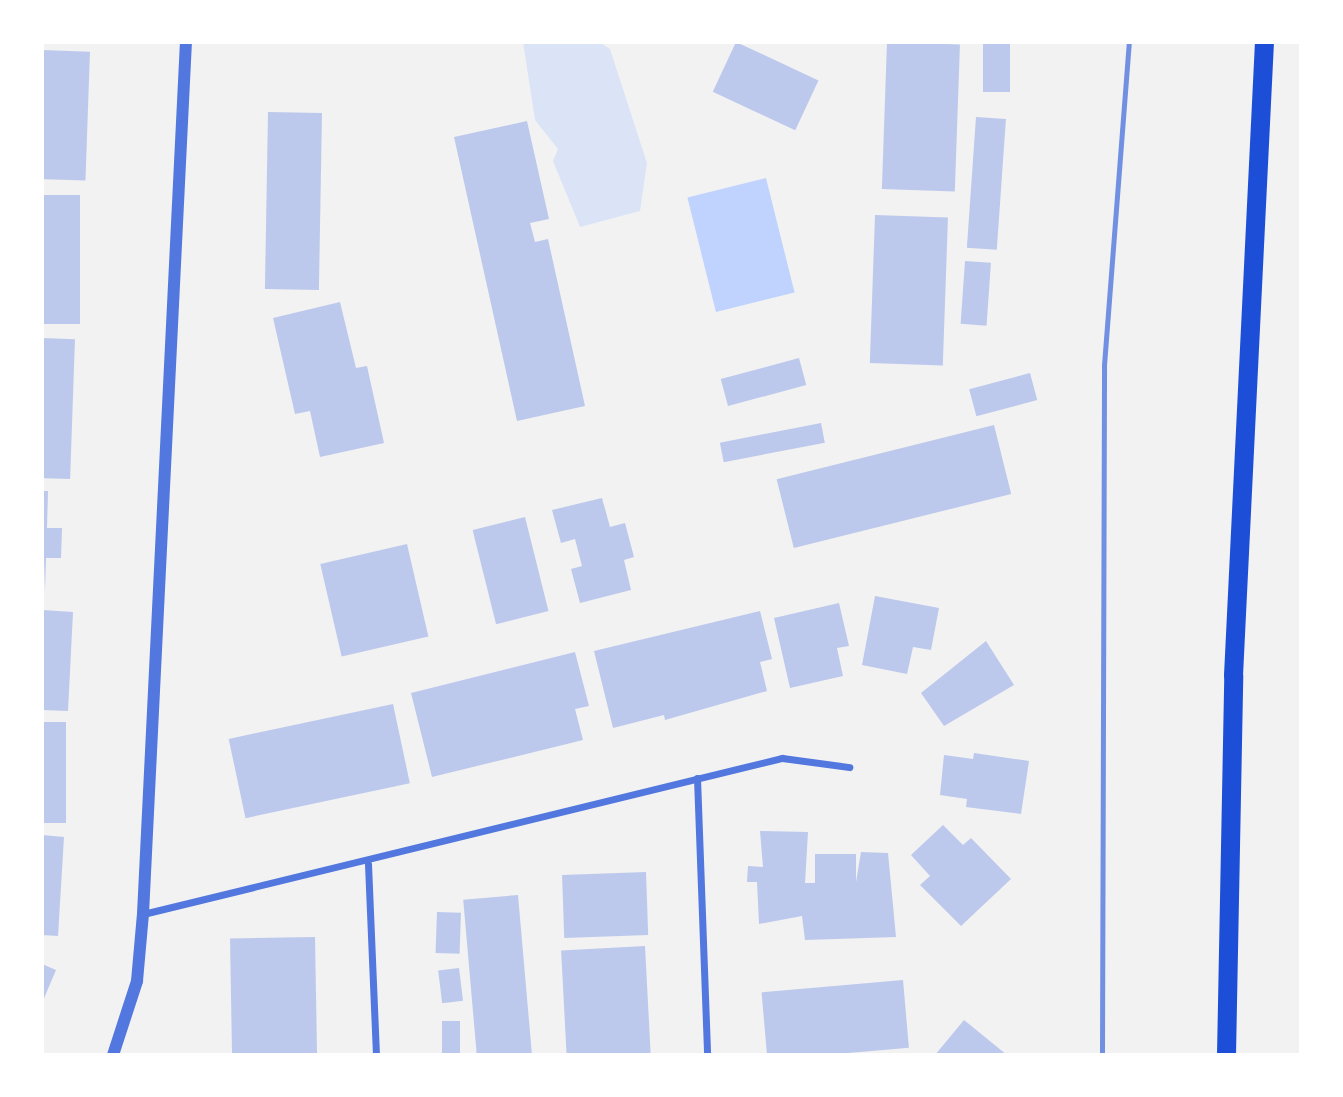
<!DOCTYPE html>
<style>
body{margin:0}
#map{position:relative;width:1343px;height:1097px;overflow:hidden;background:#f2f2f2;font-family:"Times New Roman",serif}
div>[style]{position:absolute}
.green>*{inset:0;background:#dbe4f7}
.water>*{inset:0;background:#bfd3fe;transform-origin:0 0}
.building>*{inset:0;background:#bdc9ec;transform-origin:0 0}
.minor>*{height:7px;margin:-3.5px;padding:0 3.5px;transform-origin:3.5px;border-radius:3.5px;background:#5277de}
.tertiary>*{height:12px;margin:-6px;padding:0 6px;transform-origin:6px;border-radius:6px;background:#5277de}
.trunk>*{height:19px;margin:-9.5px;padding:0 9.5px;transform-origin:9.5px;border-radius:9.5px;background:#1d4ed8}
.rail>*{height:5px;margin:-2.5px;padding:0 2.5px;transform-origin:2.5px;border-radius:2.5px;background:#7290e2}
span{translate:-50% -50%;white-space:nowrap;text-align:center;line-height:1.15;-webkit-text-stroke:5px #fff;paint-order:stroke}
.frame{position:absolute;inset:0;border:44px solid #fff;pointer-events:none}
</style>
<div id="map">
<div class="green">
<div style="clip-path:polygon(523px 42px,599px 42px,610px 49px,647px 163px,640px 211px,580px 227px,553px 161px,558px 149px,535px 120px)"></div>
</div>
<div class="water">
<div style="left:766px;top:178px;width:118px;height:81px;rotate:76deg"></div>
</div>
<div class="building">
<div style="left:736px;top:42px;width:91px;height:55px;rotate:25deg"></div>
<div style="left:887px;top:42px;width:73px;height:147px;rotate:2deg"></div>
<div style="left:983px;top:42px;width:27px;height:50px"></div>
<div style="left:42px;top:50px;width:48px;height:129px;rotate:2deg"></div>
<div style="left:268px;top:112px;width:54px;height:177px;rotate:1deg"></div>
<div style="left:976px;top:117px;width:30px;height:131px;rotate:4deg"></div>
<div style="clip-path:polygon(527px 121px,549px 219px,530px 223px,535px 242px,548px 239px,585px 406px,517px 421px,454px 137px)"></div>
<div style="left:42px;top:195px;width:38px;height:129px"></div>
<div style="left:875px;top:215px;width:73px;height:148px;rotate:2deg"></div>
<div style="left:965px;top:261px;width:26px;height:63px;rotate:4deg"></div>
<div style="clip-path:polygon(340px 302px,356px 368px,367px 366px,384px 443px,320px 457px,310px 411px,295px 414px,273px 318px)"></div>
<div style="left:42px;top:338px;width:33px;height:140px;rotate:2deg"></div>
<div style="left:799px;top:358px;width:28px;height:81px;rotate:75deg"></div>
<div style="left:1030px;top:373px;width:28px;height:63px;rotate:75deg"></div>
<div style="left:821px;top:423px;width:20px;height:103px;rotate:79deg"></div>
<div style="left:994px;top:425px;width:71px;height:224px;rotate:76deg"></div>
<div style="clip-path:polygon(42px 491px,48px 491px,47px 528px,62px 528px,61px 558px,46px 558px,45px 592px)"></div>
<div style="clip-path:polygon(602px 498px,610px 527px,625px 523px,634px 557px,624px 560px,631px 590px,580px 603px,571px 569px,582px 566px,575px 539px,561px 543px,552px 510px)"></div>
<div style="left:525px;top:517px;width:97px;height:54px;rotate:76deg"></div>
<div style="left:407px;top:544px;width:95px;height:89px;rotate:77deg"></div>
<div style="clip-path:polygon(875px 596px,939px 608px,931px 650px,913px 647px,907px 674px,862px 665px)"></div>
<div style="clip-path:polygon(839px 603px,849px 646px,837px 648px,843px 676px,790px 688px,774px 618px)"></div>
<div style="clip-path:polygon(42px 610px,73px 612px,68px 711px,42px 710px)"></div>
<div style="clip-path:polygon(760px 611px,772px 659px,760px 662px,767px 691px,665px 720px,664px 715px,613px 728px,594px 651px)"></div>
<div style="clip-path:polygon(986px 641px,1014px 685px,944px 726px,921px 693px)"></div>
<div style="clip-path:polygon(575px 652px,589px 706px,575px 709px,583px 740px,432px 777px,411px 693px)"></div>
<div style="left:393px;top:704px;width:81px;height:168px;rotate:78deg"></div>
<div style="left:42px;top:722px;width:24px;height:101px"></div>
<div style="clip-path:polygon(974px 753px,1029px 761px,1021px 814px,966px 807px,967px 799px,940px 795px,944px 755px,973px 759px)"></div>
<div style="clip-path:polygon(943px 825px,963px 845px,971px 838px,1011px 879px,961px 926px,920px 885px,930px 876px,911px 855px)"></div>
<div style="clip-path:polygon(760px 831px,808px 832px,805px 883px,815px 883px,815px 854px,856px 854px,856px 882px,861px 852px,888px 853px,896px 937px,805px 940px,802px 916px,759px 924px,757px 882px,747px 882px,748px 866px,763px 867px)"></div>
<div style="clip-path:polygon(42px 835px,64px 837px,58px 936px,42px 935px)"></div>
<div style="left:646px;top:872px;width:63px;height:84px;rotate:88deg"></div>
<div style="left:518px;top:895px;width:161px;height:55px;rotate:85deg"></div>
<div style="left:437px;top:912px;width:24px;height:41px;rotate:2deg"></div>
<div style="left:315px;top:937px;width:118px;height:85px;rotate:89deg"></div>
<div style="left:645px;top:946px;width:109px;height:84px;rotate:87deg"></div>
<div style="clip-path:polygon(42px 964px,56px 970px,42px 1003px)"></div>
<div style="left:459px;top:968px;width:33px;height:21px;rotate:83deg"></div>
<div style="left:903px;top:980px;width:68px;height:142px;rotate:85deg"></div>
<div style="clip-path:polygon(964px 1020px,1007px 1055px,935px 1055px)"></div>
<div style="left:442px;top:1021px;width:18px;height:34px"></div>
</div>
<div class="minor">
<div style="left:697px;top:778px;width:277px;rotate:87.9deg"></div>
<div style="left:368px;top:864px;width:191px;rotate:87.6deg"></div>
<div style="left:143px;top:914px;width:658px;rotate:-13.72deg"></div>
<div style="left:782px;top:758px;width:68px;rotate:7.7deg"></div>
</div>
<div class="tertiary">
<div style="left:113px;top:1055px;width:78px;rotate:-72deg"></div>
<div style="left:137px;top:981px;width:67px;rotate:-84.9deg"></div>
<div style="left:143px;top:914px;width:873px;rotate:-87.18deg"></div>
</div>
<div class="trunk">
<div style="left:1226px;top:1055px;width:380px;rotate:-88.9deg"></div>
<div style="left:1233px;top:675px;width:634px;rotate:-87.2deg"></div>
</div>
<div class="rail">
<div style="left:1102px;top:1055px;width:690px;rotate:-89.83deg"></div>
<div style="left:1104px;top:365px;width:324px;rotate:-85.6deg"></div>
</div>
<div class="frame"></div>
</div>
